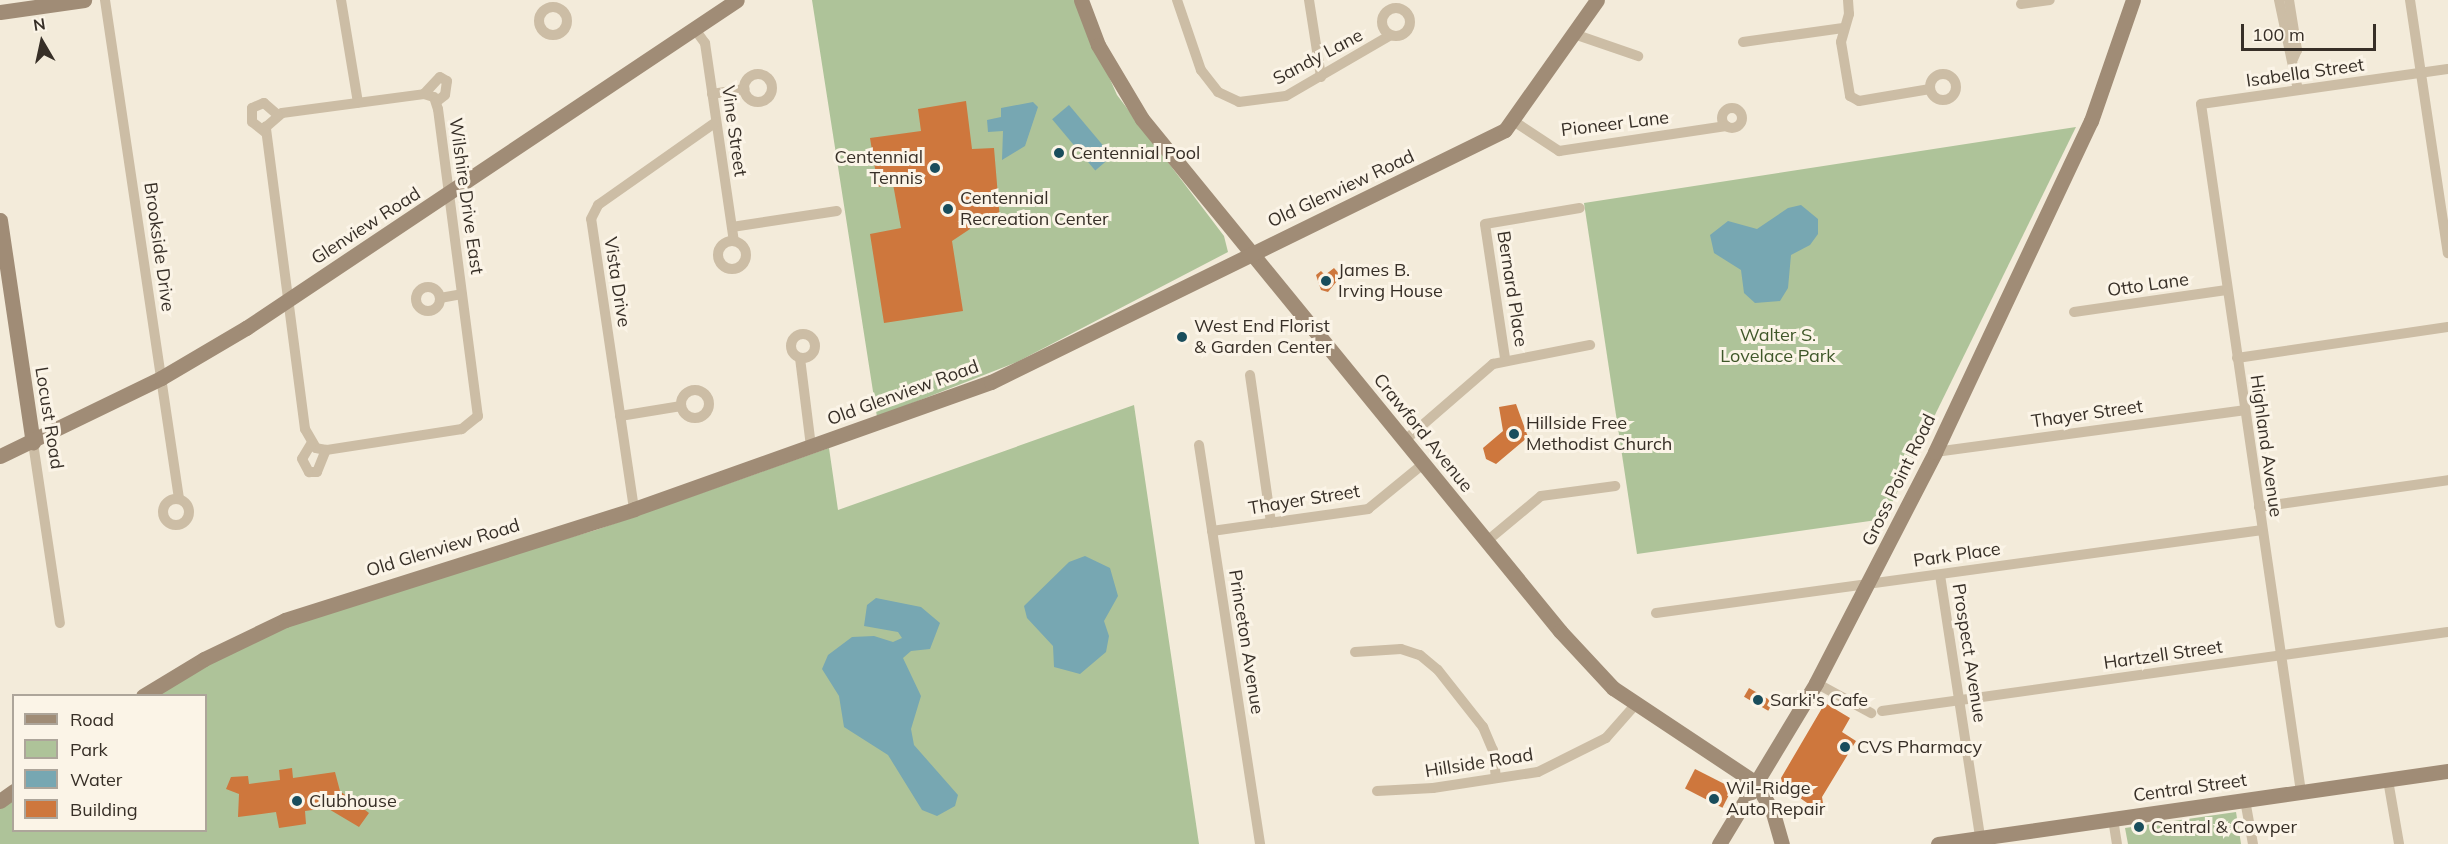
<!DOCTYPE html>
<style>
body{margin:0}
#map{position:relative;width:2448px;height:844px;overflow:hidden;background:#f3ebda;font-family:Mulish,sans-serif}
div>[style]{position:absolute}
.green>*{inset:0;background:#aec399}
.water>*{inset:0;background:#77a7b2;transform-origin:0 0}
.building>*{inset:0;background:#ce773d;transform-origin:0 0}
.street>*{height:10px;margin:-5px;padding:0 5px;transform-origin:5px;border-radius:5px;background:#ccbda5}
.street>.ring{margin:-5px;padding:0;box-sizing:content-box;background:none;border:10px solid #ccbda5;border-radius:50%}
.secondary>*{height:15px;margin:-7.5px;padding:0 7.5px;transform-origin:7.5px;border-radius:7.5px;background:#a08c76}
.dots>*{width:16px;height:16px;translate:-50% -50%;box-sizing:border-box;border:3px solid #fbf4e7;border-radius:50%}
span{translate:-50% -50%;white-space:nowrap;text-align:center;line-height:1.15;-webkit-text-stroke:6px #fbf4e7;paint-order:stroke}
.street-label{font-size:18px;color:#372f27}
.poi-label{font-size:18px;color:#372f27}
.left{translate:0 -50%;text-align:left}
.right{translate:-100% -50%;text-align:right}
.park-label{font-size:18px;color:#3f5729}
.legend{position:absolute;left:12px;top:694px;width:195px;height:138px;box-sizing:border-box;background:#fbf4e7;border:2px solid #ada59a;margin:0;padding:8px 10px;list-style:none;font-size:18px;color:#372f27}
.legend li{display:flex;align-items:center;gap:12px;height:30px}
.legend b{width:30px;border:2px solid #ada59a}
.north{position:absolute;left:12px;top:12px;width:60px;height:60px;-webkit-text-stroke:4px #fbf4e7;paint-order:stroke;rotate:351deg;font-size:16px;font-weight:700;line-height:24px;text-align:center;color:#372f27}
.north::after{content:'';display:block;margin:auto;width:21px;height:27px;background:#372f27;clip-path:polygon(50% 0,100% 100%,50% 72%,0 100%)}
.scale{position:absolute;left:2241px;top:24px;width:135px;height:27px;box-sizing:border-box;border:3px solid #372f27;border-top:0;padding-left:8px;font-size:18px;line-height:21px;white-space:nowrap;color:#372f27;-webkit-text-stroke:4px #fbf4e7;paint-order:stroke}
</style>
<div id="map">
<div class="green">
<div style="clip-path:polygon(812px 0,1075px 0,1117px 95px,1224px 236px,1228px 252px,1017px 362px,877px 417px)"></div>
<div style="clip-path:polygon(2076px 127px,1884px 519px,1637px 554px,1584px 203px)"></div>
<div style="clip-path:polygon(1134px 405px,1199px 844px,0 844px,0 808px,13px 798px,14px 830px,206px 830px,206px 696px,153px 695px,249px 642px,352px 601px,596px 530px,829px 448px,838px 510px)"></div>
<div style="clip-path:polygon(2236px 812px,2241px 844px,2128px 844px,2125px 828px)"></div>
</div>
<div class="water">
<div style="clip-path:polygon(1033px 102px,1038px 107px,1025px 146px,1002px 160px,1003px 131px,988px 132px,987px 120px,1001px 117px,1001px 108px)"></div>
<div style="left:1069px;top:105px;width:67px;height:22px;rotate:50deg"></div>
<div style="clip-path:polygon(1801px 205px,1818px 219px,1818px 234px,1810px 245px,1791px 255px,1788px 288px,1780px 301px,1755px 303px,1744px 293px,1741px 270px,1714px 253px,1710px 235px,1728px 221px,1757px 229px,1788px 208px)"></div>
<div style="clip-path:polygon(1085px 556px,1110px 568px,1118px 596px,1104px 621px,1109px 636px,1106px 652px,1080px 674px,1054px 667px,1053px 646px,1027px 618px,1024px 606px,1069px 562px)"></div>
<div style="clip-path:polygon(876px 598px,921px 607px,940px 623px,930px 649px,911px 651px,903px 658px,921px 696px,911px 729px,914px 745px,958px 795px,955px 806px,937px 816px,922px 810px,888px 755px,844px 727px,839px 696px,822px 669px,828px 655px,852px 637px,874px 636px,893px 642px,902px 638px,898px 632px,864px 626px,867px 605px)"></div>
</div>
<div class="building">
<div style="clip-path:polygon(966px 101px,972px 149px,994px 148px,1000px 220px,968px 225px,970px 229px,952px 241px,963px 311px,884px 323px,870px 234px,901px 228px,893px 184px,878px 187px,870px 138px,921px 131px,918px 109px)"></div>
<div style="clip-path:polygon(1334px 268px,1341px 276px,1328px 292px,1321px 290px,1316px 275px,1321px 271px,1325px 275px)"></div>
<div style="clip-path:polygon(1516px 404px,1528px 437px,1496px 464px,1486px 459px,1483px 448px,1503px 431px,1499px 407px)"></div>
<div style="left:1749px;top:688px;width:28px;height:10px;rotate:30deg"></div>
<div style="clip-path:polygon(1825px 703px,1850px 718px,1842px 732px,1856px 741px,1822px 797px,1823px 803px,1810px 805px,1783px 786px,1781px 778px)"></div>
<div style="clip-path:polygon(292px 768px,293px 778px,335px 772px,340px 791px,369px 813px,359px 827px,327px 808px,305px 811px,306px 824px,279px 828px,276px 812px,238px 817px,239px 794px,226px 789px,231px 777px,248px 776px,249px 784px,280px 780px,279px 770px)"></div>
<div style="left:1695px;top:769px;width:42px;height:22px;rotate:27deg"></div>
</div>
<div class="street">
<div style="left:105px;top:0;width:504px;rotate:81.56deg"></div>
<div style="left:341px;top:0;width:104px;rotate:80.6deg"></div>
<div style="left:1177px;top:0;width:74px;rotate:71.1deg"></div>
<div style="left:1201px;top:70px;width:28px;rotate:52deg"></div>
<div style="left:1218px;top:92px;width:23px;rotate:25deg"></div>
<div style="left:1239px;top:102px;width:47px;rotate:-7.3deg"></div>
<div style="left:1286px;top:96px;width:121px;rotate:-30.2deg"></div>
<div style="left:1309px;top:0;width:78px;rotate:81.1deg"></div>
<div style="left:1848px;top:0;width:14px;rotate:86deg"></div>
<div style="left:1849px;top:14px;width:29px;rotate:106deg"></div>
<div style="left:1841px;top:42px;width:55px;rotate:80.5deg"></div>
<div style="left:1850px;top:96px;width:10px;rotate:29deg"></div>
<div style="left:1859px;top:101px;width:72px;rotate:-9.6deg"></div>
<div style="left:2279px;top:0;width:92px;rotate:78.1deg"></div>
<div style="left:2289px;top:0;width:51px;rotate:80.9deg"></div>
<div style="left:2297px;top:50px;width:10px;rotate:114deg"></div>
<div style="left:2410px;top:0;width:256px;rotate:81.5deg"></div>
<div style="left:2021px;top:4px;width:29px;rotate:-8deg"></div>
<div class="ring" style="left:539px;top:7px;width:18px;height:18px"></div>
<div class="ring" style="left:1382px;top:8px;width:18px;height:18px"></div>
<div style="left:694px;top:28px;width:19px;rotate:54deg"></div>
<div style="left:705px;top:43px;width:200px;rotate:81.7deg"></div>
<div style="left:1574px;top:34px;width:68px;rotate:19deg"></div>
<div style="left:1743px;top:42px;width:101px;rotate:-8deg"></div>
<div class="ring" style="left:1930px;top:74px;width:16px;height:16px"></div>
<div class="ring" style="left:744px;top:74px;width:18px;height:18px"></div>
<div style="left:424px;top:94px;width:10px;rotate:17deg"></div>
<div style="left:434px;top:97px;width:13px;rotate:72deg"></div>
<div style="left:438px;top:109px;width:310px;rotate:82.6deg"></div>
<div style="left:478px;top:416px;width:21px;rotate:141deg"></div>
<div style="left:462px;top:429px;width:138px;rotate:171.2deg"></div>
<div style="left:326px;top:450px;width:10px;rotate:-169deg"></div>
<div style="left:316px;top:448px;width:22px;rotate:-120deg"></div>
<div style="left:305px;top:429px;width:305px;rotate:-97.4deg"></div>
<div style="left:266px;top:127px;width:21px;rotate:-41deg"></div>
<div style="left:282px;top:113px;width:143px;rotate:-7.6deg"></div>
<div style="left:424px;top:94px;width:23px;rotate:-47deg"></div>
<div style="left:440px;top:77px;width:8px;rotate:30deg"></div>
<div style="left:447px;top:81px;width:14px;rotate:98deg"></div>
<div style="left:445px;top:95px;width:11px;rotate:142deg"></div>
<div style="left:712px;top:94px;width:33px;rotate:-9deg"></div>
<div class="ring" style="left:1722px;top:108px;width:10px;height:10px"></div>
<div style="left:1515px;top:122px;width:53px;rotate:33.4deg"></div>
<div style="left:1559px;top:151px;width:169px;rotate:-8.5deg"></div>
<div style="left:265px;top:132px;width:16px;rotate:-142deg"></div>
<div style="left:252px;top:122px;width:14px;rotate:-90deg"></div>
<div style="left:252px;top:108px;width:13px;rotate:-23deg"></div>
<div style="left:264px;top:103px;width:18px;rotate:41deg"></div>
<div style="left:732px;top:227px;width:106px;rotate:-8.7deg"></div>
<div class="ring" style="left:718px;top:241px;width:18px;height:18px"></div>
<div class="ring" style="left:416px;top:287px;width:14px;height:14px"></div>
<div style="left:440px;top:298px;width:22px;rotate:-10deg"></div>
<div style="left:2074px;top:312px;width:154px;rotate:-8.2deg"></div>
<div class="ring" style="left:791px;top:334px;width:14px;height:14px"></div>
<div style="left:800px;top:358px;width:89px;rotate:82.9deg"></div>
<div style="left:1505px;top:358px;width:135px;rotate:-98.5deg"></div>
<div style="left:1485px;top:224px;width:96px;rotate:-9.6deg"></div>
<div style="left:2237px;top:358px;width:213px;rotate:-8.4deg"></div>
<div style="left:1250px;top:375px;width:149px;rotate:81.9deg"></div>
<div class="ring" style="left:681px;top:390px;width:18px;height:18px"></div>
<div style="left:620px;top:416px;width:62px;rotate:-9.3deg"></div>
<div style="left:1404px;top:441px;width:118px;rotate:-40.9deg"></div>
<div style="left:1493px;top:364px;width:99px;rotate:-11.1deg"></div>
<div style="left:33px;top:443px;width:182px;rotate:81.5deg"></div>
<div style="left:311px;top:444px;width:17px;rotate:121deg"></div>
<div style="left:302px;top:459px;width:15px;rotate:62deg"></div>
<div style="left:309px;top:472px;width:8px"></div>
<div style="left:317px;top:472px;width:24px;rotate:-68deg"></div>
<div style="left:1199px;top:445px;width:404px;rotate:81.3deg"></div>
<div style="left:1935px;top:452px;width:312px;rotate:-7.7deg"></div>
<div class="ring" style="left:163px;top:499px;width:16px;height:16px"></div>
<div style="left:2259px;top:507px;width:191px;rotate:-8.1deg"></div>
<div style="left:634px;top:509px;width:293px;rotate:-98.4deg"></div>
<div style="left:591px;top:219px;width:16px;rotate:-63deg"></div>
<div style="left:598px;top:205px;width:144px;rotate:-35.1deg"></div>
<div style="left:1212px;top:531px;width:158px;rotate:-8deg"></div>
<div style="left:1368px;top:509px;width:71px;rotate:-39.3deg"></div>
<div style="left:1487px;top:541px;width:70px;rotate:-39.8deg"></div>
<div style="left:1541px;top:496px;width:75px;rotate:-7.7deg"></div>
<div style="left:1940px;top:575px;width:272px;rotate:81.3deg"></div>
<div style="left:1656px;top:613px;width:612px;rotate:-7.8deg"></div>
<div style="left:1355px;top:652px;width:46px;rotate:-3.7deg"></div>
<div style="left:1401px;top:649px;width:20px;rotate:18deg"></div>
<div style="left:1420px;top:655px;width:23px;rotate:40deg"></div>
<div style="left:1438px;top:670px;width:73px;rotate:51.7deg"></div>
<div style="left:1483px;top:727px;width:25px;rotate:67deg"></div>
<div style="left:1493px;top:750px;width:28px;rotate:84deg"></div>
<div style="left:1816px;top:683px;width:63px;rotate:28.6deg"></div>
<div style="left:1882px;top:711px;width:571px;rotate:-7.95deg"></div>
<div style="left:2388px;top:780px;width:65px;rotate:80.2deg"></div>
<div style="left:1377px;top:791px;width:56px;rotate:-3.1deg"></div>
<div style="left:1433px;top:788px;width:106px;rotate:-8.7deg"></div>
<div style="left:1538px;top:772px;width:76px;rotate:-26.6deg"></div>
<div style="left:1606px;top:738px;width:45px;rotate:-48.6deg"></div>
<div style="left:2301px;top:792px;width:695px;rotate:-98.27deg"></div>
<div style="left:2201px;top:104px;width:249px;rotate:-8.1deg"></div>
<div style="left:2245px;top:800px;width:45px;rotate:79.7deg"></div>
<div style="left:2113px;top:819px;width:25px;rotate:81deg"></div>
</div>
<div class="secondary">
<div style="left:1081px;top:0;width:48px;rotate:69.3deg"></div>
<div style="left:1098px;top:45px;width:86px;rotate:59.3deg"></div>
<div style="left:1142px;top:119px;width:661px;rotate:50.77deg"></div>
<div style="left:1560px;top:631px;width:78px;rotate:47.1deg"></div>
<div style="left:1613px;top:688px;width:172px;rotate:33.6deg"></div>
<div style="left:1756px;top:783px;width:34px;rotate:60deg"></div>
<div style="left:1773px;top:813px;width:32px;rotate:74deg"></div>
<div style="left:0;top:12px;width:85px;rotate:-8.1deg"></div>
<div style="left:0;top:220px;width:225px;rotate:81.6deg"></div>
<div style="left:0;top:456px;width:179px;rotate:-25.8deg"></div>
<div style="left:161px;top:378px;width:99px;rotate:-30.5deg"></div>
<div style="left:246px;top:328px;width:590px;rotate:-33.74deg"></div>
<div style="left:143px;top:696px;width:71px;rotate:-31.2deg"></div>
<div style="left:204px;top:659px;width:90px;rotate:-25.7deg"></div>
<div style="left:285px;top:620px;width:366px;rotate:-17.6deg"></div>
<div style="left:634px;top:509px;width:379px;rotate:-19.6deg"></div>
<div style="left:991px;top:382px;width:572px;rotate:-26.12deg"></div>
<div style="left:1505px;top:130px;width:159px;rotate:-54.7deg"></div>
<div style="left:0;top:801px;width:17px;rotate:-36deg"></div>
<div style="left:1719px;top:844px;width:188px;rotate:-58.9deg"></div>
<div style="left:1816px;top:683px;width:260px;rotate:-62.7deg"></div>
<div style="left:1935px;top:452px;width:366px;rotate:-64.8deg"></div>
<div style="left:2091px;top:121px;width:128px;rotate:-70.9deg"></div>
<div style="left:1938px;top:844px;width:515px;rotate:-8.15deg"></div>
</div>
<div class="dots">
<div style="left:1059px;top:153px;background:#194d5c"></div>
<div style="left:935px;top:168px;background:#194d5c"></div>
<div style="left:948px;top:209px;background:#194d5c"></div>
<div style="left:1326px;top:281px;background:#194d5c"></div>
<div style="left:1182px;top:337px;background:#194d5c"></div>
<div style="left:1514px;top:434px;background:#194d5c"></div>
<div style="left:1758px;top:700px;background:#194d5c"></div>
<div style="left:1845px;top:747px;background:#194d5c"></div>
<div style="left:1714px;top:799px;background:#194d5c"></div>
<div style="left:297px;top:801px;background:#194d5c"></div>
<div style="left:2139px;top:827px;background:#194d5c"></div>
</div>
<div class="street-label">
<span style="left:1318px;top:57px;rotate:-28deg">Sandy Lane</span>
<span style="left:2305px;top:73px;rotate:-8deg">Isabella Street</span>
<span style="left:1615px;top:124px;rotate:-7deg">Pioneer Lane</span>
<span style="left:734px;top:131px;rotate:82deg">Vine Street</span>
<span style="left:1341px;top:189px;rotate:-25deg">Old Glenview Road</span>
<span style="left:466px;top:196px;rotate:82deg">Wilshire Drive East</span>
<span style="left:366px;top:226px;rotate:-33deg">Glenview Road</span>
<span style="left:159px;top:247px;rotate:82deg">Brookside Drive</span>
<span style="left:617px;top:282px;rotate:81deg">Vista Drive</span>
<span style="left:2148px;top:285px;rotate:-8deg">Otto Lane</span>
<span style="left:1512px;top:289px;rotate:81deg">Bernard Place</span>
<span style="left:903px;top:393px;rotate:-20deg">Old Glenview Road</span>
<span style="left:2087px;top:414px;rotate:-8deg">Thayer Street</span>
<span style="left:49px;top:418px;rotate:81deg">Locust Road</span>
<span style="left:1423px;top:433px;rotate:51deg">Crawford Avenue</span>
<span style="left:2266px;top:446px;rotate:82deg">Highland Avenue</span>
<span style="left:1899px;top:480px;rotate:-64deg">Gross Point Road</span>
<span style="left:1304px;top:500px;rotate:-9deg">Thayer Street</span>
<span style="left:443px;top:548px;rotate:-17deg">Old Glenview Road</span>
<span style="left:1957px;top:555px;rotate:-8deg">Park Place</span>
<span style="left:1246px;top:642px;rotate:81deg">Princeton Avenue</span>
<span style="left:1969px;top:653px;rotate:81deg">Prospect Avenue</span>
<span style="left:2163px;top:655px;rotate:-8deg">Hartzell Street</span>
<span style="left:1479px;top:763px;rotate:-9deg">Hillside Road</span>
<span style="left:2190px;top:788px;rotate:-8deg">Central Street</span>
</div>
<div class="poi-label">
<span class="left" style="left:1071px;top:153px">Centennial Pool</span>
<span class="right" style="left:923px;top:168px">Centennial<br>Tennis</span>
<span class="left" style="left:960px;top:209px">Centennial<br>Recreation Center</span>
<span class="left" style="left:1338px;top:281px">James B.<br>Irving House</span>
<span class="left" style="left:1194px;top:337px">West End Florist<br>&amp; Garden Center</span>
<span class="left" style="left:1526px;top:434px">Hillside Free<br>Methodist Church</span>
<span class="left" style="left:1770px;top:700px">Sarki's Cafe</span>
<span class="left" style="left:1857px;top:747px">CVS Pharmacy</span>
<span class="left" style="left:1726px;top:799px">Wil-Ridge<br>Auto Repair</span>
<span class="left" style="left:309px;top:801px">Clubhouse</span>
<span class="left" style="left:2151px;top:827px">Central &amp; Cowper</span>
</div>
<div class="park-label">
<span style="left:1778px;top:346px">Walter S.<br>Lovelace Park</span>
</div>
<ul class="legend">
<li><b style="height:8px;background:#a08c76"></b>Road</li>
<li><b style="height:16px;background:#aec399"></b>Park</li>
<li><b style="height:16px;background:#77a7b2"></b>Water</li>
<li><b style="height:16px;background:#ce773d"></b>Building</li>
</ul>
<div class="north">N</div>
<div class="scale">100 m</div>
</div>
